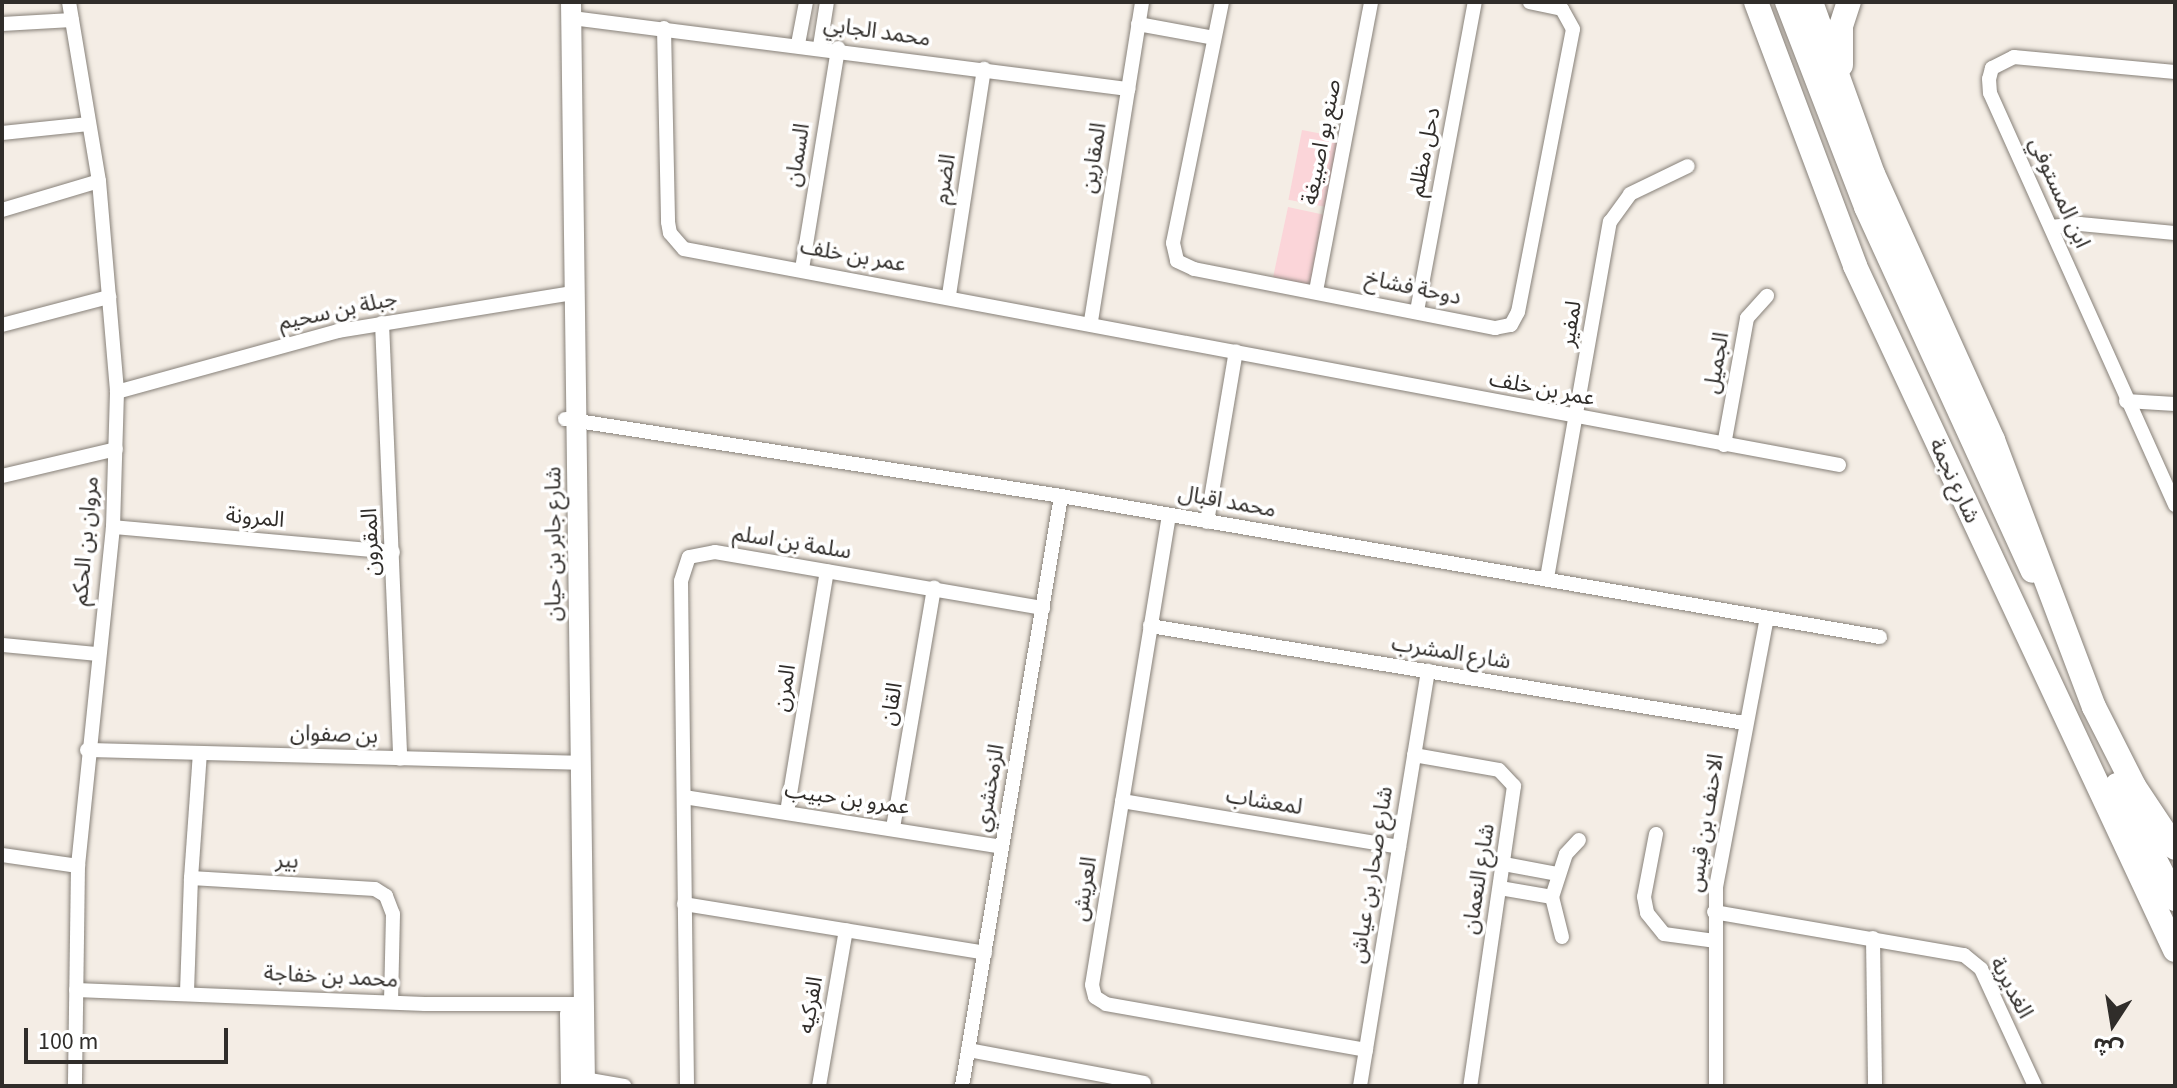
<!DOCTYPE html>
<meta charset="utf-8">
<style>
body{margin:0}
#map{position:relative;width:2177px;height:1088px;overflow:hidden;background:#f4ede5;font-family:"Source Sans 3","Noto Sans Arabic",sans-serif}
div>[style]{position:absolute}
.green>*{inset:0;background:#fbd5d9;transform-origin:0 0}
.roads{filter:drop-shadow(0 0 2px #878179) drop-shadow(0 0 2px #878179)}
.street>*{height:14px;margin:-7px;padding:0 7px;transform-origin:7px;border-radius:7px;background:#fff}
.secondary>*{height:20px;margin:-10px;padding:0 10px;transform-origin:10px;border-radius:10px;background:#fff}
.primary>*{height:24px;margin:-12px;padding:0 12px;transform-origin:12px;border-radius:12px;background:#fff}
span{translate:-50% -50%;white-space:nowrap;text-align:center;line-height:1.15;-webkit-text-stroke:7px #fff;paint-order:stroke}
.street-label{font-size:22px;color:#302d2a}
.frame{position:absolute;inset:0;border:4px solid #302d2a;pointer-events:none}
.north{position:absolute;left:2073px;top:984px;width:80px;height:80px;-webkit-text-stroke:6px #fff;paint-order:stroke;rotate:192deg;font-size:22px;font-weight:700;line-height:32px;text-align:center;color:#302d2a}
.north::after{content:'';display:block;margin:auto;width:28px;height:36px;background:#302d2a;clip-path:polygon(50% 0,100% 100%,50% 72%,0 100%)}
.scale{position:absolute;left:24px;top:1028px;width:204px;height:36px;box-sizing:border-box;border:4px solid #302d2a;border-top:0;padding-left:10px;font-size:24px;line-height:28px;white-space:nowrap;color:#302d2a;-webkit-text-stroke:6px #fff;paint-order:stroke}
</style>
<div id="map">
<div class="green">
<div style="left:1302px;top:130px;width:41px;height:71px;rotate:11deg"></div>
<div style="left:1288px;top:207px;width:38px;height:72px;rotate:12deg"></div>
</div>
<div class="roads">
<div class="street">
<div style="left:69px;top:2px;width:181px;rotate:80.5deg"></div>
<div style="left:99px;top:181px;width:212px;rotate:85.1deg"></div>
<div style="left:117px;top:392px;width:135px;rotate:91.7deg"></div>
<div style="left:113px;top:527px;width:341px;rotate:95.9deg"></div>
<div style="left:78px;top:866px;width:220px;rotate:90.8deg"></div>
<div style="left:1222px;top:2px;width:246px;rotate:101.5deg"></div>
<div style="left:1173px;top:243px;width:18px;rotate:77deg"></div>
<div style="left:1177px;top:261px;width:19px;rotate:25deg"></div>
<div style="left:1194px;top:269px;width:307px;rotate:11.1deg"></div>
<div style="left:1495px;top:328px;width:16px;rotate:-11deg"></div>
<div style="left:1511px;top:325px;width:15px;rotate:-62deg"></div>
<div style="left:1518px;top:312px;width:288px;rotate:-79deg"></div>
<div style="left:1573px;top:29px;width:23px;rotate:-119deg"></div>
<div style="left:1562px;top:9px;width:33px;rotate:-168deg"></div>
<div style="left:572px;top:18px;width:561px;rotate:7.28deg"></div>
<div style="left:2px;top:24px;width:70px;rotate:-3.3deg"></div>
<div style="left:1138px;top:24px;width:77px;rotate:10.4deg"></div>
<div style="left:664px;top:28px;width:194px;rotate:88.8deg"></div>
<div style="left:668px;top:222px;width:11px;rotate:80deg"></div>
<div style="left:670px;top:233px;width:21px;rotate:49deg"></div>
<div style="left:684px;top:249px;width:1175px;rotate:10.59deg"></div>
<div style="left:798px;top:44px;width:43px;rotate:-79.2deg"></div>
<div style="left:820px;top:46px;width:45px;rotate:-81deg"></div>
<div style="left:2175px;top:72px;width:162px;rotate:-174.7deg"></div>
<div style="left:2014px;top:57px;width:25px;rotate:153deg"></div>
<div style="left:1992px;top:68px;width:11px;rotate:105deg"></div>
<div style="left:1989px;top:79px;width:14px;rotate:86deg"></div>
<div style="left:1990px;top:93px;width:452px;rotate:65.8deg"></div>
<div style="left:2px;top:133px;width:87px;rotate:-5.9deg"></div>
<div style="left:2px;top:210px;width:101px;rotate:-16.6deg"></div>
<div style="left:2051px;top:227px;width:29px;rotate:-6deg"></div>
<div style="left:2080px;top:224px;width:95px;rotate:5.4deg"></div>
<div style="left:802px;top:269px;width:224px;rotate:-80.7deg"></div>
<div style="left:1316px;top:291px;width:294px;rotate:-79.2deg"></div>
<div style="left:949px;top:295px;width:229px;rotate:-81.2deg"></div>
<div style="left:1417px;top:311px;width:314px;rotate:-79.4deg"></div>
<div style="left:1091px;top:321px;width:323px;rotate:-80.9deg"></div>
<div style="left:382px;top:323px;width:436px;rotate:87.6deg"></div>
<div style="left:2px;top:325px;width:111px;rotate:-14.7deg"></div>
<div style="left:117px;top:392px;width:229px;rotate:-15.4deg"></div>
<div style="left:338px;top:331px;width:237px;rotate:-9.2deg"></div>
<div style="left:2126px;top:401px;width:49px;rotate:3.5deg"></div>
<div style="left:565px;top:419px;width:502px;rotate:8.82deg"></div>
<div style="left:1061px;top:496px;width:831px;rotate:9.77deg"></div>
<div style="left:1724px;top:445px;width:129px;rotate:-79.7deg"></div>
<div style="left:1747px;top:318px;width:30px;rotate:-48deg"></div>
<div style="left:2px;top:476px;width:117px;rotate:-13.3deg"></div>
<div style="left:1169px;top:515px;width:476px;rotate:99.3deg"></div>
<div style="left:1092px;top:985px;width:12px;rotate:76deg"></div>
<div style="left:1095px;top:997px;width:13px;rotate:32deg"></div>
<div style="left:1106px;top:1004px;width:264px;rotate:10deg"></div>
<div style="left:1207px;top:522px;width:173px;rotate:-80.4deg"></div>
<div style="left:113px;top:527px;width:281px;rotate:5.1deg"></div>
<div style="left:1547px;top:578px;width:362px;rotate:-80deg"></div>
<div style="left:1610px;top:222px;width:34px;rotate:-54deg"></div>
<div style="left:1630px;top:194px;width:64px;rotate:-25.8deg"></div>
<div style="left:1150px;top:626px;width:603px;rotate:9.26deg"></div>
<div style="left:2px;top:645px;width:95px;rotate:5.4deg"></div>
<div style="left:87px;top:750px;width:493px;rotate:1.5deg"></div>
<div style="left:1414px;top:755px;width:86px;rotate:10deg"></div>
<div style="left:1499px;top:770px;width:22px;rotate:47deg"></div>
<div style="left:1514px;top:786px;width:303px;rotate:98.3deg"></div>
<div style="left:684px;top:797px;width:322px;rotate:8.9deg"></div>
<div style="left:1122px;top:801px;width:281px;rotate:9.4deg"></div>
<div style="left:787px;top:812px;width:244px;rotate:-80.6deg"></div>
<div style="left:893px;top:828px;width:244px;rotate:-80.3deg"></div>
<div style="left:1656px;top:834px;width:64px;rotate:100.8deg"></div>
<div style="left:1644px;top:897px;width:16px;rotate:79deg"></div>
<div style="left:1647px;top:913px;width:27px;rotate:51deg"></div>
<div style="left:1664px;top:934px;width:51px;rotate:7.8deg"></div>
<div style="left:2px;top:855px;width:77px;rotate:8.2deg"></div>
<div style="left:1504px;top:864px;width:55px;rotate:10.5deg"></div>
<div style="left:191px;top:878px;width:125px;rotate:-85.9deg"></div>
<div style="left:1500px;top:888px;width:53px;rotate:9.8deg"></div>
<div style="left:684px;top:904px;width:305px;rotate:9.2deg"></div>
<div style="left:1714px;top:912px;width:254px;rotate:9.8deg"></div>
<div style="left:1964px;top:955px;width:22px;rotate:39deg"></div>
<div style="left:1981px;top:969px;width:129px;rotate:65.2deg"></div>
<div style="left:1562px;top:937px;width:41px;rotate:-104deg"></div>
<div style="left:1552px;top:897px;width:45px;rotate:-72deg"></div>
<div style="left:1566px;top:854px;width:19px;rotate:-47deg"></div>
<div style="left:1873px;top:938px;width:148px;rotate:89.2deg"></div>
<div style="left:76px;top:990px;width:349px;rotate:2.3deg"></div>
<div style="left:425px;top:1004px;width:158px"></div>
<div style="left:187px;top:992px;width:114px;rotate:-88deg"></div>
<div style="left:191px;top:878px;width:184px;rotate:3.4deg"></div>
<div style="left:375px;top:889px;width:13px;rotate:32deg"></div>
<div style="left:386px;top:896px;width:19px;rotate:69deg"></div>
<div style="left:393px;top:914px;width:87px;rotate:91.3deg"></div>
<div style="left:968px;top:1050px;width:179px;rotate:10.6deg"></div>
<div style="left:585px;top:1079px;width:40px;rotate:10deg"></div>
<div style="left:687px;top:1086px;width:505px;rotate:-90.68deg"></div>
<div style="left:681px;top:581px;width:25px;rotate:-72deg"></div>
<div style="left:689px;top:557px;width:26px;rotate:-11deg"></div>
<div style="left:715px;top:552px;width:333px;rotate:9.7deg"></div>
<div style="left:819px;top:1086px;width:158px;rotate:-80.2deg"></div>
<div style="left:962px;top:1086px;width:598px;rotate:-80.47deg"></div>
<div style="left:1360px;top:1086px;width:421px;rotate:-80.7deg"></div>
<div style="left:1716px;top:1086px;width:199px;rotate:-90deg"></div>
<div style="left:1716px;top:887px;width:274px;rotate:-79.3deg"></div>
</div>
<div class="secondary">
<div style="left:571px;top:2px;width:1084px;rotate:89.26deg"></div>
<div style="left:570px;top:1014px;width:72px;rotate:89.2deg"></div>
</div>
<div class="primary">
<div style="left:1756px;top:2px;width:282px;rotate:69.4deg"></div>
<div style="left:1855px;top:266px;width:755px;rotate:64.93deg"></div>
<div style="left:1787px;top:2px;width:220px;rotate:68.9deg"></div>
<div style="left:1866px;top:207px;width:400px;rotate:65.4deg"></div>
<div style="left:1811px;top:2px;width:183px;rotate:70.2deg"></div>
<div style="left:1873px;top:174px;width:292px;rotate:65.7deg"></div>
<div style="left:1993px;top:440px;width:285px;rotate:69.3deg"></div>
<div style="left:2094px;top:707px;width:89px;rotate:63.1deg"></div>
<div style="left:2134px;top:786px;width:74px;rotate:56.5deg"></div>
<div style="left:1841px;top:65px;width:39px;rotate:-90deg"></div>
<div style="left:1841px;top:26px;width:25px;rotate:-72deg"></div>
<div style="left:2117px;top:785px;width:128px;rotate:63deg"></div>
</div>
</div>
<div class="street-label">
<span style="left:877px;top:32px;rotate:8deg">محمد الجابي</span>
<span style="left:1322px;top:142px;rotate:-79deg">صنع بو اصبيغة</span>
<span style="left:1425px;top:152px;rotate:-79deg">دحل مظلم</span>
<span style="left:798px;top:155px;rotate:-81deg">السمان</span>
<span style="left:1094px;top:158px;rotate:-81deg">المقارين</span>
<span style="left:945px;top:179px;rotate:-81deg">الضرم</span>
<span style="left:2059px;top:193px;rotate:66deg">ابن المستوفي</span>
<span style="left:853px;top:256px;rotate:10deg">عمر بن خلف</span>
<span style="left:1413px;top:288px;rotate:12deg">دوحة فشاخ</span>
<span style="left:338px;top:311px;rotate:-12deg">جبلة بن سحيم</span>
<span style="left:1571px;top:324px;rotate:-81deg">لمفير</span>
<span style="left:1717px;top:363px;rotate:-80deg">الجميل</span>
<span style="left:1542px;top:389px;rotate:11deg">عمر بن خلف</span>
<span style="left:1954px;top:481px;rotate:65deg">شارع نجمة</span>
<span style="left:1227px;top:502px;rotate:10deg">محمد اقبال</span>
<span style="left:255px;top:518px;rotate:5deg">المرونة</span>
<span style="left:86px;top:541px;rotate:-85deg">مروان بن الحكم</span>
<span style="left:371px;top:542px;rotate:-92deg">المقرون</span>
<span style="left:792px;top:543px;rotate:9deg">سلمة بن اسلم</span>
<span style="left:554px;top:544px;rotate:-90deg">شارع جابر بن حيان</span>
<span style="left:1451px;top:653px;rotate:9deg">شارع المشرب</span>
<span style="left:785px;top:688px;rotate:-81deg">المرن</span>
<span style="left:892px;top:704px;rotate:-80deg">القان</span>
<span style="left:334px;top:735px;rotate:2deg">بن صفوان</span>
<span style="left:990px;top:788px;rotate:-80deg">الزمخشري</span>
<span style="left:847px;top:799px;rotate:8deg">عمرو بن حبيب</span>
<span style="left:1264px;top:802px;rotate:9deg">لمعشاب</span>
<span style="left:1706px;top:823px;rotate:-81deg">الاحنف بن قيس</span>
<span style="left:287px;top:861px;rotate:3deg">بير</span>
<span style="left:1372px;top:875px;rotate:-81deg">شارع صحار بن عياش</span>
<span style="left:1479px;top:879px;rotate:-81deg">شارع النعمان</span>
<span style="left:1085px;top:889px;rotate:-81deg">العريش</span>
<span style="left:331px;top:977px;rotate:3deg">محمد بن خفاجة</span>
<span style="left:2011px;top:988px;rotate:62deg">الغديرية</span>
<span style="left:811px;top:1005px;rotate:-80deg">الفركيه</span>
</div>
<div class="frame"></div>
<div class="north">ش</div>
<div class="scale">100 m</div>
</div>
